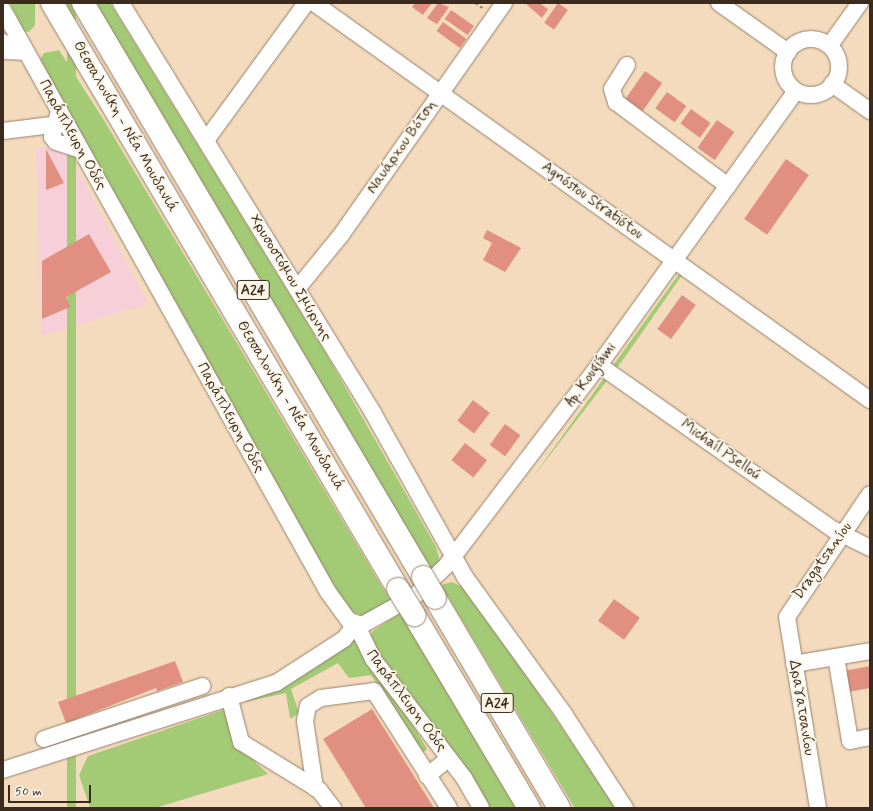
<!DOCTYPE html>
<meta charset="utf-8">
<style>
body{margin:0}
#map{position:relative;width:873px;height:811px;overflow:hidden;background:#f4dbbd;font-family:Mynerve,sans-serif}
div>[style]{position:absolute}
.built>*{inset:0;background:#f6cfd8}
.green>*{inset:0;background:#a3ca75;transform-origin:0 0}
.building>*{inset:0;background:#e18f80;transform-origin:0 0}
.path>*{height:2px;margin-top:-1px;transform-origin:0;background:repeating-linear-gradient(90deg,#98826e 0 3px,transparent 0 6px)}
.roads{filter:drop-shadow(0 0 1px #98826e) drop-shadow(0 0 1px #98826e)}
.minor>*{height:16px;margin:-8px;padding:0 8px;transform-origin:8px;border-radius:8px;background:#fff}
.minor>.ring{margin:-8px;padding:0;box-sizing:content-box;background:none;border:16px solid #fff;border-radius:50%}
.highway>*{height:22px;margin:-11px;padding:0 11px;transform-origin:11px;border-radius:11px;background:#fff}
.bridges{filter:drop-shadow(0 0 1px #98826e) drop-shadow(0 0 1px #98826e)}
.highway-bridge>*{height:22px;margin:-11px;padding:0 11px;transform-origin:11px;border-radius:11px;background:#fff}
span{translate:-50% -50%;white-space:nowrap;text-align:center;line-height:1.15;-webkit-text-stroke:3.5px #fcf5e5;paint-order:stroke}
.shield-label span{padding:1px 3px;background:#fcf5e5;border:1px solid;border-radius:3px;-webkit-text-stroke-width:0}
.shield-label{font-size:14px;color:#3b2a1e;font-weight:700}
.street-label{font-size:15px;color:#3b2a1e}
.frame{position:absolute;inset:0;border:4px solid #3b2a1e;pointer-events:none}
.scale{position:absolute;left:8px;top:785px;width:83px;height:18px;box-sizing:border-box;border:2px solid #3b2a1e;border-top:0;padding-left:5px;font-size:12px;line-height:14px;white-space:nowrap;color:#3b2a1e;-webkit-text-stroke:3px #fcf5e5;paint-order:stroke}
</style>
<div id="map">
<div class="built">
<div style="clip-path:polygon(64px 144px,149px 304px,41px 336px,36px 148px)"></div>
</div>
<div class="green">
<div style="clip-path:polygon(10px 3px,35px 3px,35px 25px,29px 32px,24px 31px)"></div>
<div style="left:67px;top:3px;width:9px;height:936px"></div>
<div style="clip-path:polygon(94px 3px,110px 3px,324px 350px,436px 547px,440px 562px,433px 576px)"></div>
<div style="clip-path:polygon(59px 50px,105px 122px,392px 604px,367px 617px,350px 611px,287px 510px,37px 64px,44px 53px)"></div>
<div style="clip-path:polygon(679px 274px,682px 275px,625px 357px,530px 481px)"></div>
<div style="clip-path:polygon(452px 582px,462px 587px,484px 612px,616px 808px,575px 808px,441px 585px)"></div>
<div style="clip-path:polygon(400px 613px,516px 808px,484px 808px,371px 645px,369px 637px,373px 631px)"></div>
<div style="clip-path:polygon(354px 640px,404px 710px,427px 749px,423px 753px,371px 675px,349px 678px,338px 663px,291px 689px,299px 713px,290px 719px,286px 693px,245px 702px,245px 697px,305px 673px)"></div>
<div style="clip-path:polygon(226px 709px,235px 743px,268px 774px,155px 808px,90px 808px,79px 775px,88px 756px)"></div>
</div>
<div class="building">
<div style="clip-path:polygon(415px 3px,432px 3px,423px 15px,412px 7px)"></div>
<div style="clip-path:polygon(438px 3px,449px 7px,437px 24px,427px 18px)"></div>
<div style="clip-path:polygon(525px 3px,539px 3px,548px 9px,542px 18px)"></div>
<div style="left:558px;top:3px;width:12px;height:24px;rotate:35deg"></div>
<div style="left:451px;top:10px;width:28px;height:11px;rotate:35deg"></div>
<div style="left:443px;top:22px;width:29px;height:11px;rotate:36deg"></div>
<div style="left:645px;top:71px;width:21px;height:34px;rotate:35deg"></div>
<div style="left:667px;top:92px;width:24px;height:20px;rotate:36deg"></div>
<div style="left:691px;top:109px;width:24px;height:18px;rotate:36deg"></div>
<div style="left:717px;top:120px;width:21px;height:34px;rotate:35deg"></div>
<div style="clip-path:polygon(46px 149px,64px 183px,46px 190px)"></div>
<div style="left:786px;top:159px;width:28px;height:73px;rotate:35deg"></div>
<div style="clip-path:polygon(487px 230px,521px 248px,505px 272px,483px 260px,492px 243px,483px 238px)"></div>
<div style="clip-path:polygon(89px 234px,111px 272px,66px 297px,70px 307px,42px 319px,42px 261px)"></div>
<div style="left:682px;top:295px;width:17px;height:42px;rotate:36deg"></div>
<div style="left:473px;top:400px;width:21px;height:26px;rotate:37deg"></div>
<div style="left:505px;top:424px;width:19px;height:26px;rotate:36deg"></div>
<div style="left:465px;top:443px;width:28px;height:22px;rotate:38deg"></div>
<div style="left:614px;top:599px;width:32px;height:27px;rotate:36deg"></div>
<div style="clip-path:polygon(175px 661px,183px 682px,157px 691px,156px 688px,66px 723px,58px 702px)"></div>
<div style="clip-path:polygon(870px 666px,870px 688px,848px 692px,844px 671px)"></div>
<div style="clip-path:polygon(372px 709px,434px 808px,366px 808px,323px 739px)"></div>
</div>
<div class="path">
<div style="left:475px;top:3px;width:11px;rotate:34deg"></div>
</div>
<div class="roads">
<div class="minor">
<div style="left:121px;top:3px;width:481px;rotate:58.4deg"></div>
<div style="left:373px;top:413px;width:188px;rotate:60.7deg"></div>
<div style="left:465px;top:577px;width:169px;rotate:54.1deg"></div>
<div style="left:564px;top:714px;width:112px;rotate:57deg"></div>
<div style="left:314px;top:3px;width:683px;rotate:35.53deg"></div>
<div style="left:719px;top:3px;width:85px;rotate:35.4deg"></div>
<div style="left:3px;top:10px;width:667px;rotate:60.82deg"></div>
<div style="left:328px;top:592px;width:36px;rotate:54deg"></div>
<div style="left:349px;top:621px;width:14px;rotate:17deg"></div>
<div style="left:362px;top:625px;width:62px;rotate:-29.1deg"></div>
<div style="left:416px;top:595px;width:42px;rotate:-44deg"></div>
<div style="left:446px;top:566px;width:253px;rotate:-52.7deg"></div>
<div style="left:599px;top:365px;width:337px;rotate:-54.3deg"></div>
<div class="ring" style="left:783px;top:39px;width:40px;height:40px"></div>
<div style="left:3px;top:42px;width:10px;rotate:66deg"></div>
<div style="left:7px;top:51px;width:19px;rotate:3deg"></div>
<div style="left:830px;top:45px;width:52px;rotate:-54.5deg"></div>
<div style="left:627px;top:65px;width:28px;rotate:122deg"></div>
<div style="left:612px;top:89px;width:14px;rotate:73deg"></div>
<div style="left:616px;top:102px;width:140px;rotate:36.9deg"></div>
<div style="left:832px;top:84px;width:47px;rotate:35.4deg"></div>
<div style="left:59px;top:111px;width:27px;rotate:105deg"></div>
<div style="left:52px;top:137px;width:6px;rotate:51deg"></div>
<div style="left:56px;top:142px;width:25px;rotate:18deg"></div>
<div style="left:3px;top:131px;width:49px;rotate:-7deg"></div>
<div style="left:207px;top:139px;width:168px;rotate:-53.9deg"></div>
<div style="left:297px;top:289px;width:70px;rotate:-50.8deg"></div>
<div style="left:341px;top:235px;width:284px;rotate:-54.9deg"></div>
<div style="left:599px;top:365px;width:287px;rotate:35.1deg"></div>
<div style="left:834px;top:530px;width:40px;rotate:26.6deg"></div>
<div style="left:356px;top:624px;width:39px;rotate:64deg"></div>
<div style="left:373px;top:659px;width:150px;rotate:52.6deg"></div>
<div style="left:464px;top:778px;width:34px;rotate:60deg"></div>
<div style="left:836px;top:657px;width:85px;rotate:80.5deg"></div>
<div style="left:850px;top:741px;width:20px;rotate:-11deg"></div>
<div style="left:794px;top:664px;width:77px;rotate:-9.7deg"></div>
<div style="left:229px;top:696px;width:48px;rotate:75.4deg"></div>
<div style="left:241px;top:742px;width:92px;rotate:31.6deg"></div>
<div style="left:319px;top:790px;width:23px;rotate:52deg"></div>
<div style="left:44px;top:739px;width:167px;rotate:-18.5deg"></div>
<div style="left:3px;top:770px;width:287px;rotate:-17.7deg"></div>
<div style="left:276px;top:683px;width:81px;rotate:-32.9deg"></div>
<div style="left:344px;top:639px;width:19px;rotate:-51deg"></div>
<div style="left:427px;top:776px;width:28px;rotate:-39deg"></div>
<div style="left:315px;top:788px;width:68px;rotate:-98.5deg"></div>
<div style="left:305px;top:721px;width:15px;rotate:-79deg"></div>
<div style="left:308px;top:706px;width:15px;rotate:-32deg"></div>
<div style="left:321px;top:698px;width:53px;rotate:-7.5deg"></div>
<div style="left:374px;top:691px;width:139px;rotate:57.3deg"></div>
<div style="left:818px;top:808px;width:193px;rotate:-99.2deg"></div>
<div style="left:787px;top:617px;width:148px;rotate:-56deg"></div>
</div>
<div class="highway">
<div style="left:52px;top:3px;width:681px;rotate:59.44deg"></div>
<div style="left:83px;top:3px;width:667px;rotate:59.36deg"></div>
<div style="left:435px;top:598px;width:244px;rotate:59.4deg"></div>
<div style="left:414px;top:615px;width:225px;rotate:59.2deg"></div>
</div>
</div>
<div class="bridges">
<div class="highway-bridge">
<div style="left:423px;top:577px;width:24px;rotate:60deg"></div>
<div style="left:398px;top:589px;width:31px;rotate:58deg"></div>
</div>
</div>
<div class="shield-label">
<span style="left:253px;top:290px">Α24</span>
<span style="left:497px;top:703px">Α24</span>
</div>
<div class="street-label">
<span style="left:125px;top:127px;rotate:60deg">Θεσσαλονίκη - Νέα Μουδανιά</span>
<span style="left:72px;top:135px;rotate:61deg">Παράπλευρη Οδός</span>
<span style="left:402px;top:147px;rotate:-55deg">Ναυάρχου Βότση</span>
<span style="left:592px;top:201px;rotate:36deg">Agnóstou Stratiótou</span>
<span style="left:290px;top:278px;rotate:59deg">Χρυσοστόμου Σμύρνης</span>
<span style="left:591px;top:375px;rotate:-54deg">Ap. Kougiámi</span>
<span style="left:290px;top:406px;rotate:59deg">Θεσσαλονίκη - Νέα Μουδανιά</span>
<span style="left:230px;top:418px;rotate:61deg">Παράπλευρη Οδός</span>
<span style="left:720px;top:450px;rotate:35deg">Michaíl Pselloú</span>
<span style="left:823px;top:561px;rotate:-55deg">Dragatsaníou</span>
<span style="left:406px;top:701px;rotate:53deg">Παράπλευρη Οδός</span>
<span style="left:801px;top:708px;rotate:81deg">Δραγατσανίου</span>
</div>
<div class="frame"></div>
<div class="scale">50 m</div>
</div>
